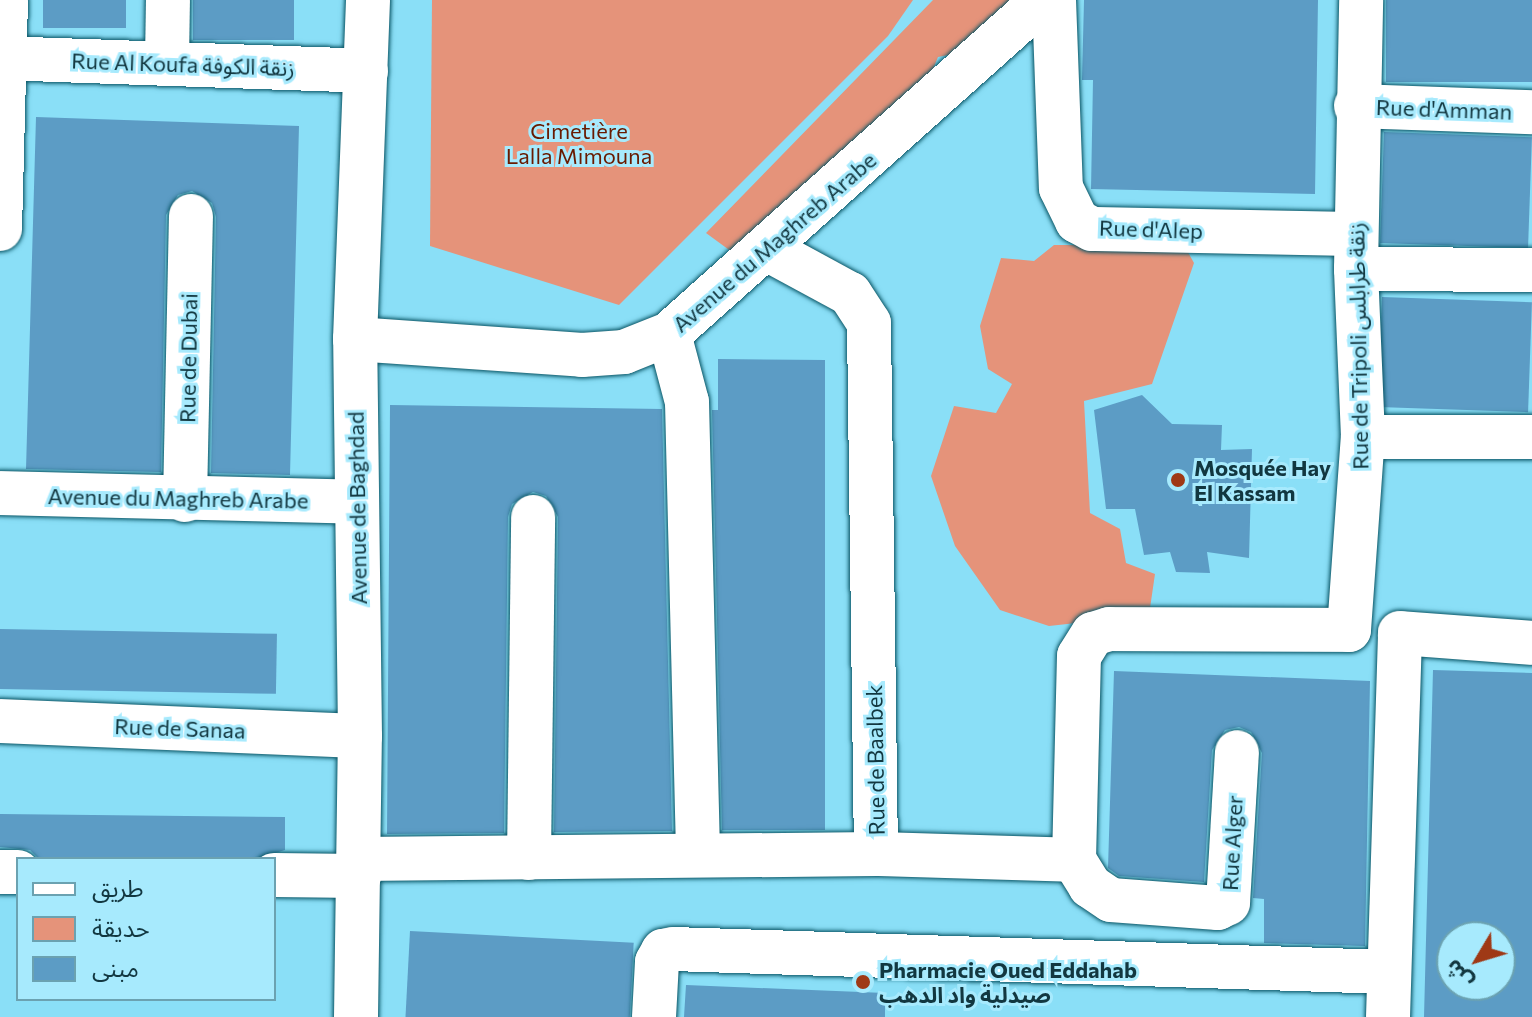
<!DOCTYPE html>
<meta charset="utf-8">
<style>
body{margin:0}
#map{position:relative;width:1532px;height:1017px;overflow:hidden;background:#8adff7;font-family:Commissioner,"Noto Sans Arabic",sans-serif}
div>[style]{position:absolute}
.green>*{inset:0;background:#e5937a}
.building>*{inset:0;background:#5c9cc5;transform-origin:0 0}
.roads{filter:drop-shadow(0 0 2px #095565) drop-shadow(0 0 2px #095565)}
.minor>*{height:44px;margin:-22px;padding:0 22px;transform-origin:22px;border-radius:22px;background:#fff}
.dots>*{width:22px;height:22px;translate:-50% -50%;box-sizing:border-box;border:4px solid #a7eafd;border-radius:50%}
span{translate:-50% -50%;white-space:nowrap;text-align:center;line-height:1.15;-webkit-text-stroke:6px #a7eafd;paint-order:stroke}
.street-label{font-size:22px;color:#123740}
.park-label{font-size:22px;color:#691a00}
.poi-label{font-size:22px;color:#123740;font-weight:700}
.left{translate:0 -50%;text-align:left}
.legend{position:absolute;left:16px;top:857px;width:260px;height:144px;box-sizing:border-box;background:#a7eafd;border:2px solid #6ba2b1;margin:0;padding:10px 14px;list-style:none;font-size:24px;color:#123740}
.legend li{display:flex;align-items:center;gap:16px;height:40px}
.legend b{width:40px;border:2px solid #6ba2b1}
.north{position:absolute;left:1436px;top:921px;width:80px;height:80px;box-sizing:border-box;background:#a7eafd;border:2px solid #6ba2b1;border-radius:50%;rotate:232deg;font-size:22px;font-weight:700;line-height:32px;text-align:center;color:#123740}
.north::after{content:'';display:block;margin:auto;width:28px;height:36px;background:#9f3916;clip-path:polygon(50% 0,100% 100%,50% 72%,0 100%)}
</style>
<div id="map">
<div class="green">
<div style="clip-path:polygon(432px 0,913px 0,888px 36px,619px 305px,430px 246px)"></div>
<div style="clip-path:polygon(933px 0,1014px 0,969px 51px,938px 57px,911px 122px,747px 263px,706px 233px)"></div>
<div style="clip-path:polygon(1054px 245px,1184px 245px,1194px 263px,1152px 384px,1084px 401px,1090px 513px,1120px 529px,1126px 563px,1155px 574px,1149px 615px,1049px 626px,1000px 610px,955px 546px,931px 476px,954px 406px,996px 413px,1012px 384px,988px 369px,980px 326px,1001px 258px,1034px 261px)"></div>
</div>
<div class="building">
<div style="left:43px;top:0;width:83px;height:28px"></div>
<div style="left:193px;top:0;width:101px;height:40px"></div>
<div style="clip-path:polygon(1084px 0,1318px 0,1315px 194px,1091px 189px,1093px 80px,1082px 80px)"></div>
<div style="left:1386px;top:0;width:146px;height:82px"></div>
<div style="clip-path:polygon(36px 117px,299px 126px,290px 475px,211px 473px,216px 217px,212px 203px,192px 191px,178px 195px,166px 215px,161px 472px,26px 469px)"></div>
<div style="left:1384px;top:132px;width:148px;height:111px;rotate:2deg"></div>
<div style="left:1382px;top:297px;width:150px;height:110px;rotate:2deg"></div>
<div style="clip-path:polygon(718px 359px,825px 360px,825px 830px,722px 830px,712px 410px,718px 410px)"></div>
<div style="clip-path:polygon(1142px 395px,1172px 424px,1222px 425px,1221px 450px,1252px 449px,1249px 558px,1207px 552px,1210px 573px,1176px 572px,1170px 552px,1144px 555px,1135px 509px,1106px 509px,1094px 410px)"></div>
<div style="clip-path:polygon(390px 405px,662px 409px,672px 831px,554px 832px,558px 517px,546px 496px,533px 492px,512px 504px,508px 517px,504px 833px,387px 834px)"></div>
<div style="left:0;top:629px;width:277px;height:60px;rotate:1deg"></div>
<div style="clip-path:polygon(evenodd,1433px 670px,1532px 673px,1532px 1017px,1424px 1017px,1433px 670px,1452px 937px,1500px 937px,1500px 985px,1452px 985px,1452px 937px)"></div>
<div style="clip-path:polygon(1114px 671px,1370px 681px,1365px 946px,1264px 943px,1264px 899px,1253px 898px,1262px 753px,1251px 732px,1239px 727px,1225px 730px,1212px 750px,1204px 882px,1119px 876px,1108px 868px)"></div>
<div style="clip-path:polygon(0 814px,285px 817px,285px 850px,256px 859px,39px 859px,30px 850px,0 847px)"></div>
<div style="left:410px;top:931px;width:224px;height:86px;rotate:3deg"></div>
<div style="clip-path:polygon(686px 985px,885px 993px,885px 1017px,684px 1017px)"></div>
</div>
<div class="roads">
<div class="minor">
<div style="left:1054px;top:0;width:188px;rotate:87.9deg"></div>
<div style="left:1061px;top:188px;width:37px;rotate:64deg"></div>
<div style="left:1077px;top:221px;width:17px;rotate:28deg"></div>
<div style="left:1092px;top:229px;width:264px;rotate:1.1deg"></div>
<div style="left:0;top:58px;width:366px;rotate:2deg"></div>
<div style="left:167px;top:61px;width:61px;rotate:-89.1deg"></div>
<div style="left:1356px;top:106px;width:176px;rotate:2deg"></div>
<div style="left:0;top:229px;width:229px;rotate:-88.5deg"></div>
<div style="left:1356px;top:269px;width:176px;rotate:0.3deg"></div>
<div style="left:669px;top:334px;width:70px;rotate:75.2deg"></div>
<div style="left:687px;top:402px;width:453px;rotate:88.6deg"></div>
<div style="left:355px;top:339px;width:228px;rotate:4deg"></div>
<div style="left:582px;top:355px;width:42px;rotate:-4.1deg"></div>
<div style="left:624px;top:352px;width:48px;rotate:-21.8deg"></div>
<div style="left:669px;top:334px;width:501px;rotate:-41.77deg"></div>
<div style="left:1363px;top:437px;width:169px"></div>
<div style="left:0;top:493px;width:356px;rotate:1.4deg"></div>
<div style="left:185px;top:500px;width:284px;rotate:-88.8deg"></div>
<div style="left:0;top:721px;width:360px;rotate:2.4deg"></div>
<div style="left:876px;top:854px;width:198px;rotate:1.7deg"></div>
<div style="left:1074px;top:860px;width:204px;rotate:-88.6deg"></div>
<div style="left:1079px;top:656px;width:26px;rotate:-58deg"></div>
<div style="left:1093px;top:634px;width:17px;rotate:-17deg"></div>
<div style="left:1109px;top:629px;width:240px;rotate:0.2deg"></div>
<div style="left:1349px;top:630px;width:194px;rotate:-85.9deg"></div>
<div style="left:1363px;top:437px;width:168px;rotate:-92.4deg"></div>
<div style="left:1356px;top:269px;width:269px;rotate:-88.9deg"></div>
<div style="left:529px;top:858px;width:341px;rotate:-89.3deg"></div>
<div style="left:359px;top:859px;width:517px;rotate:-0.55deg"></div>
<div style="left:876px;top:854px;width:531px;rotate:-90.76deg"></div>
<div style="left:869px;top:323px;width:35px;rotate:-123deg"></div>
<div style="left:850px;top:294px;width:92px;rotate:-151.5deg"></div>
<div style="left:1074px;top:860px;width:31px;rotate:58deg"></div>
<div style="left:1090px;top:886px;width:25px;rotate:34deg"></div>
<div style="left:1111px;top:900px;width:107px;rotate:4.3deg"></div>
<div style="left:1218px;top:908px;width:11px;rotate:-27deg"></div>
<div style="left:1228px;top:903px;width:151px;rotate:-86.6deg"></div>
<div style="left:0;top:872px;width:18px"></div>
<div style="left:274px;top:875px;width:85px;rotate:0.7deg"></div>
<div style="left:356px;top:1017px;width:281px;rotate:-89.2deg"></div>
<div style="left:360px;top:736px;width:397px;rotate:-90.7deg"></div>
<div style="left:355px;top:339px;width:339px;rotate:-87.8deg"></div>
<div style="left:654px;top:1017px;width:55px;rotate:-86.9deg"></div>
<div style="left:657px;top:962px;width:13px;rotate:-61deg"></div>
<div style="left:663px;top:951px;width:10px;rotate:-11deg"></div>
<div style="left:673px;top:949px;width:715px;rotate:1.84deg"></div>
<div style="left:1388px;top:1017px;width:384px;rotate:-88.2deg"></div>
<div style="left:1400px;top:633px;width:132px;rotate:4.3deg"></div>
</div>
</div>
<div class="dots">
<div style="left:1178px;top:480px;background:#9f3916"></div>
<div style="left:863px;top:982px;background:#9f3916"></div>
</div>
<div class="street-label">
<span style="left:183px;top:64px;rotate:2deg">Rue Al Koufa زنقة الكوفة</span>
<span style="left:1444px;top:109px;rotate:2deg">Rue d'Amman</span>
<span style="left:1151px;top:229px;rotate:2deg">Rue d'Alep</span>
<span style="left:774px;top:242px;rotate:-41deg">Avenue du Maghreb Arabe</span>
<span style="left:1358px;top:346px;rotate:-91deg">Rue de Tripoli زنقة طرابلس</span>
<span style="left:188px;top:358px;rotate:-89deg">Rue de Dubai</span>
<span style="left:178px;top:498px;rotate:1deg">Avenue du Maghreb Arabe</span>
<span style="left:357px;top:508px;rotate:-91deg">Avenue de Baghdad</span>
<span style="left:180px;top:728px;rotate:2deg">Rue de Sanaa</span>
<span style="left:875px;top:760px;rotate:-91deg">Rue de Baalbek</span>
<span style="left:1232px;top:843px;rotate:-87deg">Rue Alger</span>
</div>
<div class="park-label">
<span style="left:579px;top:143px">Cimetière<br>Lalla Mimouna</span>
</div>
<div class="poi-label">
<span class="left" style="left:1194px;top:480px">Mosquée Hay<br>El Kassam</span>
<span class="left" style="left:879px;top:982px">Pharmacie Oued Eddahab<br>صيدلية واد الدهب</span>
</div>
<ul class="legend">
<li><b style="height:10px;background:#fff"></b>طريق</li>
<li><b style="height:22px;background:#e5937a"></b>حديقة</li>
<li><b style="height:22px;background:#5c9cc5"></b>مبنى</li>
</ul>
<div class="north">ش</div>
</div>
